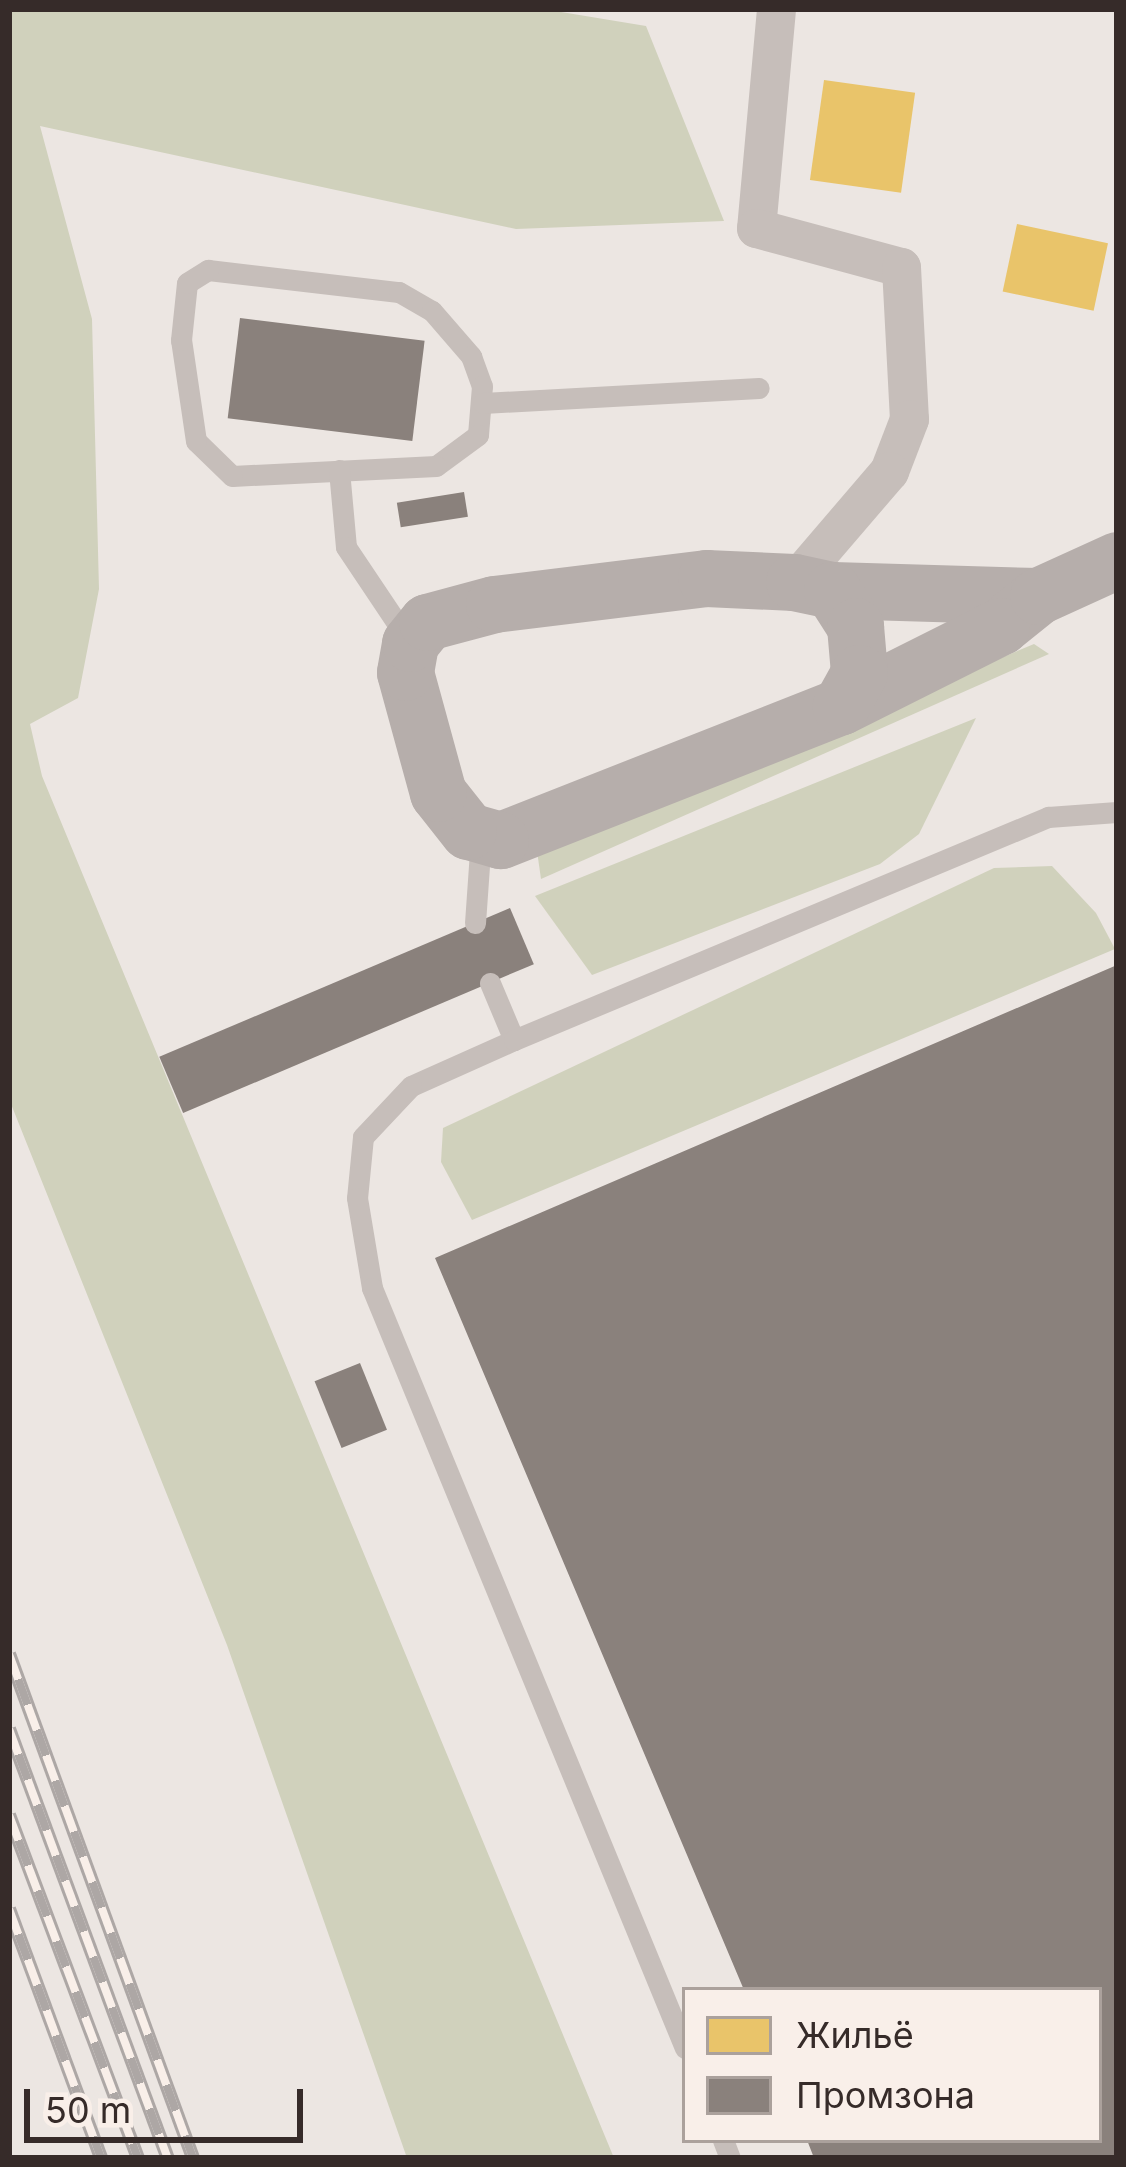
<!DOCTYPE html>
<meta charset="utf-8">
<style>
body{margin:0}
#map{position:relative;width:1126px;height:2167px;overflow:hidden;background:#ece6e2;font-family:Inter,sans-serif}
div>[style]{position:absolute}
.green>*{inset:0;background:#d0d1bc}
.homes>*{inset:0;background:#e9c46a;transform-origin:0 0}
.industry>*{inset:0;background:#8a817c;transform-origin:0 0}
.lane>*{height:21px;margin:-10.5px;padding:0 10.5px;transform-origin:10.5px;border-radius:10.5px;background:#c6beba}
.street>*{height:39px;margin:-19.5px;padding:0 19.5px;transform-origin:19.5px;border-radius:19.5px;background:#c6beba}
.secondary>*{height:57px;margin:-28.5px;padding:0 28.5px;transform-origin:28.5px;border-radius:28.5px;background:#b6aeab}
.rail>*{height:14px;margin-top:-7px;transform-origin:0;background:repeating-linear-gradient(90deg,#f9efe9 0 27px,#ada7a5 0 54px);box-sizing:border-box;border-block:3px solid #ada7a5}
span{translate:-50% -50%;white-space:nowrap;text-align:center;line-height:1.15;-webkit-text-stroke:12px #f9efe9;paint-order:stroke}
.frame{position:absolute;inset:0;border:12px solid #362b29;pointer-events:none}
.legend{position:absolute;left:682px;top:1987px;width:420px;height:156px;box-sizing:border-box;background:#f9efe9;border:3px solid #aba19c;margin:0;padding:15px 21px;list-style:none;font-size:36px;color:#362b29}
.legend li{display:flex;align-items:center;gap:24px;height:60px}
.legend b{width:60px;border:3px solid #aba19c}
.scale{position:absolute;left:24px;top:2089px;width:279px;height:54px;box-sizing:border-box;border:6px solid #362b29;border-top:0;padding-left:15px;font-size:36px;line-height:42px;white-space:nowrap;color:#362b29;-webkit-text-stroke:9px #f9efe9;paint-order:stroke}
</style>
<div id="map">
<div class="green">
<div style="clip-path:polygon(9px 9px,543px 9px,646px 26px,724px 221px,516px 229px,40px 126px,92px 319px,99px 589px,78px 698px,30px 724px,42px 776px,614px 2158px,407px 2158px,227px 1645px,9px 1099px)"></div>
<div style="clip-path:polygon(1034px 644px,1049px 654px,541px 879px,537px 851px)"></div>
<div style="clip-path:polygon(976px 718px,919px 834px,880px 864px,592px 975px,535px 896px)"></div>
<div style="clip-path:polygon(1052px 866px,1096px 913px,1115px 949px,472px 1220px,441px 1162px,443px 1128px,994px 868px)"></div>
</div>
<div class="homes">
<div style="left:824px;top:80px;width:92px;height:101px;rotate:8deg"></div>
<div style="left:1017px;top:224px;width:93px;height:69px;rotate:12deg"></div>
</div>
<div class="industry">
<div style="left:240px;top:318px;width:186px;height:101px;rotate:7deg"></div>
<div style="left:464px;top:492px;width:25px;height:68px;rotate:81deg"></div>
<div style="left:510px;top:908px;width:61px;height:381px;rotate:67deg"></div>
<div style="clip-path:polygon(1117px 965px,1117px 2158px,814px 2158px,807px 2140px,1099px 2140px,1099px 1990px,744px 1990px,435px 1258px)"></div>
<div style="left:360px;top:1363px;width:72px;height:49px;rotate:68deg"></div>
</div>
<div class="lane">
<div style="left:208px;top:270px;width:192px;rotate:6.6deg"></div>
<div style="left:399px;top:292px;width:38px;rotate:30deg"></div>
<div style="left:432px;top:311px;width:60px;rotate:49.1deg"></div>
<div style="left:471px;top:356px;width:32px;rotate:70deg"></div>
<div style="left:482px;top:386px;width:49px;rotate:94.7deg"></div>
<div style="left:478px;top:435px;width:52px;rotate:143.6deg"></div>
<div style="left:436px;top:466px;width:204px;rotate:177.2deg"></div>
<div style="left:232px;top:476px;width:50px;rotate:-135.8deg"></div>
<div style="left:196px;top:441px;width:102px;rotate:-98.4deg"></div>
<div style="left:181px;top:340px;width:57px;rotate:-84deg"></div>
<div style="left:187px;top:283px;width:25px;rotate:-32deg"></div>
<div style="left:483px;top:403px;width:276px;rotate:-3.1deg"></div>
<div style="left:339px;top:470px;width:77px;rotate:84.8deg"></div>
<div style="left:346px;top:547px;width:110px;rotate:56.2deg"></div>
<div style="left:475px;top:923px;width:85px;rotate:-86deg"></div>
<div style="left:490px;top:983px;width:62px;rotate:67.2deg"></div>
<div style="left:514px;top:1040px;width:113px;rotate:155.9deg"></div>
<div style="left:411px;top:1086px;width:70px;rotate:133.3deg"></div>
<div style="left:363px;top:1137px;width:61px;rotate:95.6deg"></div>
<div style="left:357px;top:1198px;width:91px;rotate:80.5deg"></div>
<div style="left:372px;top:1288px;width:822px;rotate:67.62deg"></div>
<div style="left:514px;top:1040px;width:579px;rotate:-22.67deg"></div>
<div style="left:1048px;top:817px;width:69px;rotate:-4.1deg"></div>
<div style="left:723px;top:2140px;width:19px;rotate:69deg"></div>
</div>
<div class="street">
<div style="left:776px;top:9px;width:220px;rotate:95.2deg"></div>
<div style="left:756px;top:228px;width:150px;rotate:15.1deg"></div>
<div style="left:901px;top:267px;width:152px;rotate:87deg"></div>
<div style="left:909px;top:419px;width:56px;rotate:111deg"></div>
<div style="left:889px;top:471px;width:146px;rotate:130.6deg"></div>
</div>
<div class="secondary">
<div style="left:832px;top:590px;width:206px;rotate:1.7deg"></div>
<div style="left:1038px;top:596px;width:48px;rotate:141deg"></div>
<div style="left:1001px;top:626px;width:179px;rotate:153.4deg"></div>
<div style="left:841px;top:706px;width:366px;rotate:158.5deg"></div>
<div style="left:500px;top:840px;width:33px;rotate:-164deg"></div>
<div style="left:468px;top:831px;width:48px;rotate:-128.3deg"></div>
<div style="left:438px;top:793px;width:125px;rotate:-105.3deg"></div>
<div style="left:405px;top:672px;width:29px;rotate:-80deg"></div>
<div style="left:410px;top:643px;width:27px;rotate:-51deg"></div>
<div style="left:427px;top:622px;width:69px;rotate:-15deg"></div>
<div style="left:494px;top:604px;width:214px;rotate:-7deg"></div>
<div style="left:706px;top:578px;width:88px;rotate:2.6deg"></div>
<div style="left:794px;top:582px;width:39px;rotate:12deg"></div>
<div style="left:832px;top:590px;width:43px;rotate:57.4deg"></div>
<div style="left:855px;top:626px;width:47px;rotate:85.1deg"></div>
<div style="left:859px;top:673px;width:38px;rotate:119deg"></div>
<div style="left:1038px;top:596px;width:87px;rotate:-24.5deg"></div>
</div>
<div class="rail">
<div style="left:9px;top:1654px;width:537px;rotate:69.94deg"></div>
<div style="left:9px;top:1729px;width:458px;rotate:69.7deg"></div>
<div style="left:9px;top:1815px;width:366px;rotate:69.4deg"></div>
<div style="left:9px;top:1909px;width:265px;rotate:69.7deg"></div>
</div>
<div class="frame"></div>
<ul class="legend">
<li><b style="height:33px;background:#e9c46a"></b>Жильё</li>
<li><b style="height:33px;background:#8a817c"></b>Промзона</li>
</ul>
<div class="scale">50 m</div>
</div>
